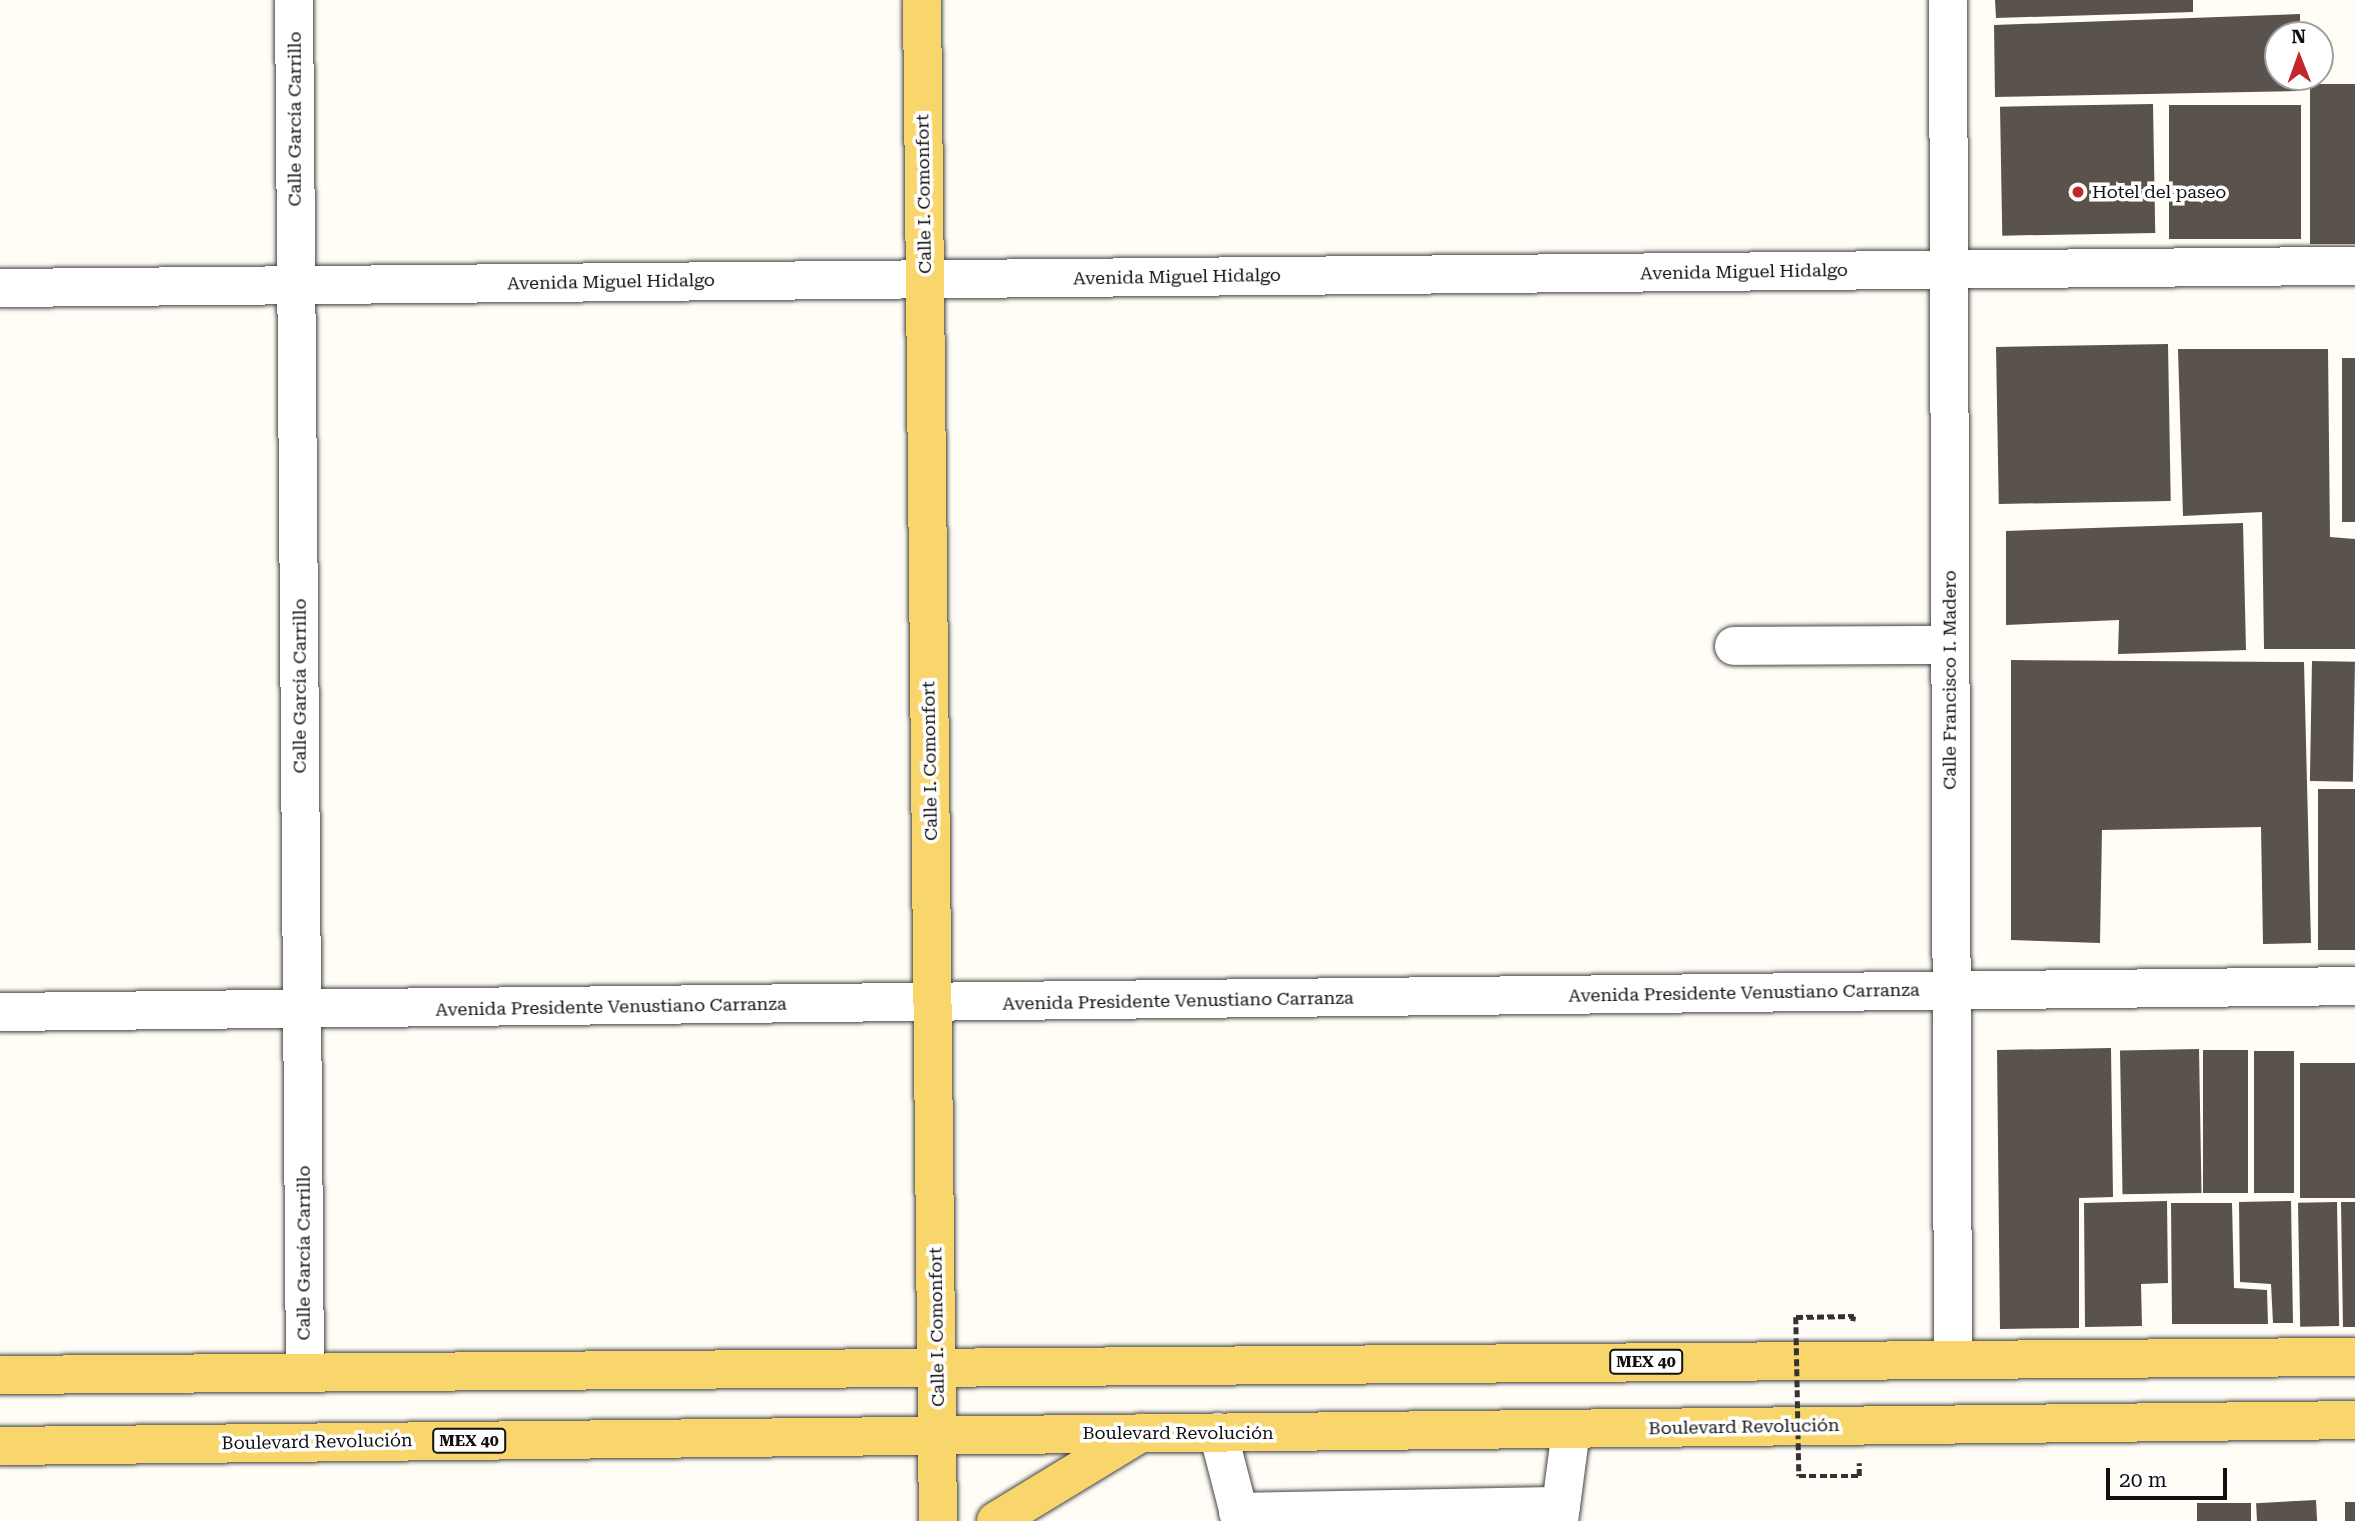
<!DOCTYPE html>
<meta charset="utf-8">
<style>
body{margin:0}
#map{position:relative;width:2355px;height:1521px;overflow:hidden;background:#fffdf5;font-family:"Roboto Serif",serif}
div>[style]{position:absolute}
.building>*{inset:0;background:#5a524d;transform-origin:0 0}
.path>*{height:4.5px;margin-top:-2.25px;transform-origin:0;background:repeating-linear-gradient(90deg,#333 0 7px,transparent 0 10.5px)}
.roads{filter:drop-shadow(0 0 2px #444) drop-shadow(0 0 2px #444)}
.minor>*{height:38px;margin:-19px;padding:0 19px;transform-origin:19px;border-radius:19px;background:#fff}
.major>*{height:38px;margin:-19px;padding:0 19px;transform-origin:19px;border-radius:19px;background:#f9d66b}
.path-bridge>*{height:4.5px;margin-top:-2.25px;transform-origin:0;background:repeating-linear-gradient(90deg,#333 0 7px,transparent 0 10.5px)}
.dots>*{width:19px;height:19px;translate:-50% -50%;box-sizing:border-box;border:4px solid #fff;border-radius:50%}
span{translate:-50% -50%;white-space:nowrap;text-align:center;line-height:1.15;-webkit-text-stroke:7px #fff;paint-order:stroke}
.shield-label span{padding:2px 5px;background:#fff;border:2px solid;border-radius:5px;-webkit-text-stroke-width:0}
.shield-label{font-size:16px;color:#111;font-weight:700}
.street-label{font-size:18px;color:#111}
.poi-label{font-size:18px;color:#111}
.left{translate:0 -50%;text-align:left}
.north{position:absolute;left:2264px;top:21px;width:70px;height:70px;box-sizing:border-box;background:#fff;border:2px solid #a0a0a0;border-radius:50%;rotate:359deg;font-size:19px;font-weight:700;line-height:28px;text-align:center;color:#111}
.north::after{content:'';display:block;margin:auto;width:24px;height:32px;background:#c4262e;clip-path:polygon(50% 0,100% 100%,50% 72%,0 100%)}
.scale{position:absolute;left:2106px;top:1468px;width:121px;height:32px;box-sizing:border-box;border:4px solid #111;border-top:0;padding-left:9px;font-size:21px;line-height:24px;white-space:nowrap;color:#111;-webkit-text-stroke:5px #fff;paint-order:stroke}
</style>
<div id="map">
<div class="building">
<div style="clip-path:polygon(1995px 0,2193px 0,2193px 12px,1996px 18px)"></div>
<div style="clip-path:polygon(2300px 14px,2300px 35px,2278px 35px,2278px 77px,2299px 77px,2299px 91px,1995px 97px,1994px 25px)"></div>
<div style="left:2355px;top:84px;width:160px;height:45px;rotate:90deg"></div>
<div style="left:2153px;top:104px;width:129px;height:153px;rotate:89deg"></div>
<div style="left:2301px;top:105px;width:134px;height:132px;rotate:90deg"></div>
<div style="left:2168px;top:344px;width:157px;height:172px;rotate:89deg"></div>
<div style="clip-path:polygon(2178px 349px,2328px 349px,2330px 537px,2355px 539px,2355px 649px,2264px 649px,2262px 512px,2183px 516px)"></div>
<div style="left:2342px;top:358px;width:13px;height:164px"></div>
<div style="clip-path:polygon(2243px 523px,2246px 650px,2118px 654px,2119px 620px,2006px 625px,2006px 531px)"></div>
<div style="clip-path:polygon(2011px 660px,2304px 662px,2311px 943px,2263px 944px,2261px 827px,2102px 830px,2100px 943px,2011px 940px)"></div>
<div style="left:2312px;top:661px;width:43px;height:120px;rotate:1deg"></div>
<div style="left:2318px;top:789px;width:37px;height:161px"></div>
<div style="clip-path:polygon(2111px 1048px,2113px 1197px,2079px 1198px,2079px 1328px,2000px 1329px,1997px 1050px)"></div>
<div style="left:2199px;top:1049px;width:144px;height:79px;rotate:89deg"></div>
<div style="left:2203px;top:1050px;width:45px;height:143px"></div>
<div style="left:2294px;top:1051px;width:142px;height:40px;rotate:90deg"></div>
<div style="left:2300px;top:1063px;width:55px;height:135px"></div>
<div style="clip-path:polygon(2167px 1201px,2168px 1283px,2141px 1284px,2142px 1326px,2085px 1327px,2084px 1203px)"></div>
<div style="clip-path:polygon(2291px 1201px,2293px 1323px,2273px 1323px,2271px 1284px,2240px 1282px,2239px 1202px)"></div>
<div style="left:2337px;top:1202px;width:124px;height:39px;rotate:89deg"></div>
<div style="clip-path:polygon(2341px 1202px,2355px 1202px,2355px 1327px,2343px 1327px)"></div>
<div style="clip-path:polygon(2171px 1203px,2232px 1203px,2234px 1288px,2267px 1290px,2268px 1324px,2172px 1324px)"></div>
<div style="left:2316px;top:1500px;width:21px;height:60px;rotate:87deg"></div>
<div style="left:2345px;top:1502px;width:10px;height:19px"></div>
<div style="left:2251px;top:1503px;width:18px;height:54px;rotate:90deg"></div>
</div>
<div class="path">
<div style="left:1796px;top:1317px;width:58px;rotate:-1deg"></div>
<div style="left:1854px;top:1316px;width:5px;rotate:101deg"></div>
<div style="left:1799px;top:1476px;width:60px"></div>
<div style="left:1859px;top:1476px;width:13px;rotate:-90deg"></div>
</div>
<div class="roads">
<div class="minor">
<div style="left:294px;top:0;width:1372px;rotate:89.54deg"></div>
<div style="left:1948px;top:0;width:1360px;rotate:89.79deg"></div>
<div style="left:0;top:288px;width:2355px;rotate:-0.54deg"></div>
<div style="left:1734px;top:646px;width:216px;rotate:-0.3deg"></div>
<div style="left:0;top:1012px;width:2355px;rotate:-0.63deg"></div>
<div style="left:1218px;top:1432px;width:92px;rotate:75.5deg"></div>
<div style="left:1238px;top:1512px;width:323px;rotate:-1.1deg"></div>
<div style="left:1559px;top:1521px;width:92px;rotate:-82.5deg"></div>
</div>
<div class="major">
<div style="left:922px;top:0;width:1521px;rotate:89.4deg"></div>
<div style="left:0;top:1375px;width:2355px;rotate:-0.44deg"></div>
<div style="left:0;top:1446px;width:2355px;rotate:-0.63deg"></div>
<div style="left:996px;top:1521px;width:170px;rotate:-31.3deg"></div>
</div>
</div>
<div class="path-bridge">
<div style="left:1796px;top:1317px;width:159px;rotate:88.9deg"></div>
</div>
<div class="dots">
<div style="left:2078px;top:192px;background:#c4262e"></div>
</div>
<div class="shield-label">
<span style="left:1646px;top:1362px">MEX 40</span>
<span style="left:469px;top:1441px">MEX 40</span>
</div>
<div class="street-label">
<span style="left:295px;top:119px;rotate:-90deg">Calle García Carrillo</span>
<span style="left:924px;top:194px;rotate:-91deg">Calle I. Comonfort</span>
<span style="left:1744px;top:272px;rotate:-1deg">Avenida Miguel Hidalgo</span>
<span style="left:1177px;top:277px;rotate:-1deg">Avenida Miguel Hidalgo</span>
<span style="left:611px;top:282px;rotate:-1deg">Avenida Miguel Hidalgo</span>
<span style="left:1950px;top:680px;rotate:-90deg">Calle Francisco I. Madero</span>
<span style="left:300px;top:686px;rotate:-90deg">Calle García Carrillo</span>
<span style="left:930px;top:761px;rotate:-91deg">Calle I. Comonfort</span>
<span style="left:1744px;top:993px;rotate:-1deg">Avenida Presidente Venustiano Carranza</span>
<span style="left:1178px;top:1001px;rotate:-1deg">Avenida Presidente Venustiano Carranza</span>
<span style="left:611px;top:1007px;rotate:-1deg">Avenida Presidente Venustiano Carranza</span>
<span style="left:304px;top:1253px;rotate:-90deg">Calle García Carrillo</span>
<span style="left:937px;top:1327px;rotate:-91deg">Calle I. Comonfort</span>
<span style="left:1744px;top:1427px;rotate:-1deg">Boulevard Revolución</span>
<span style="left:1178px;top:1433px">Boulevard Revolución</span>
<span style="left:317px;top:1442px;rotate:-1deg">Boulevard Revolución</span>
</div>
<div class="poi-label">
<span class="left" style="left:2092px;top:192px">Hotel del paseo</span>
</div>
<div class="north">N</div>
<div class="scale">20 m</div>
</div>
